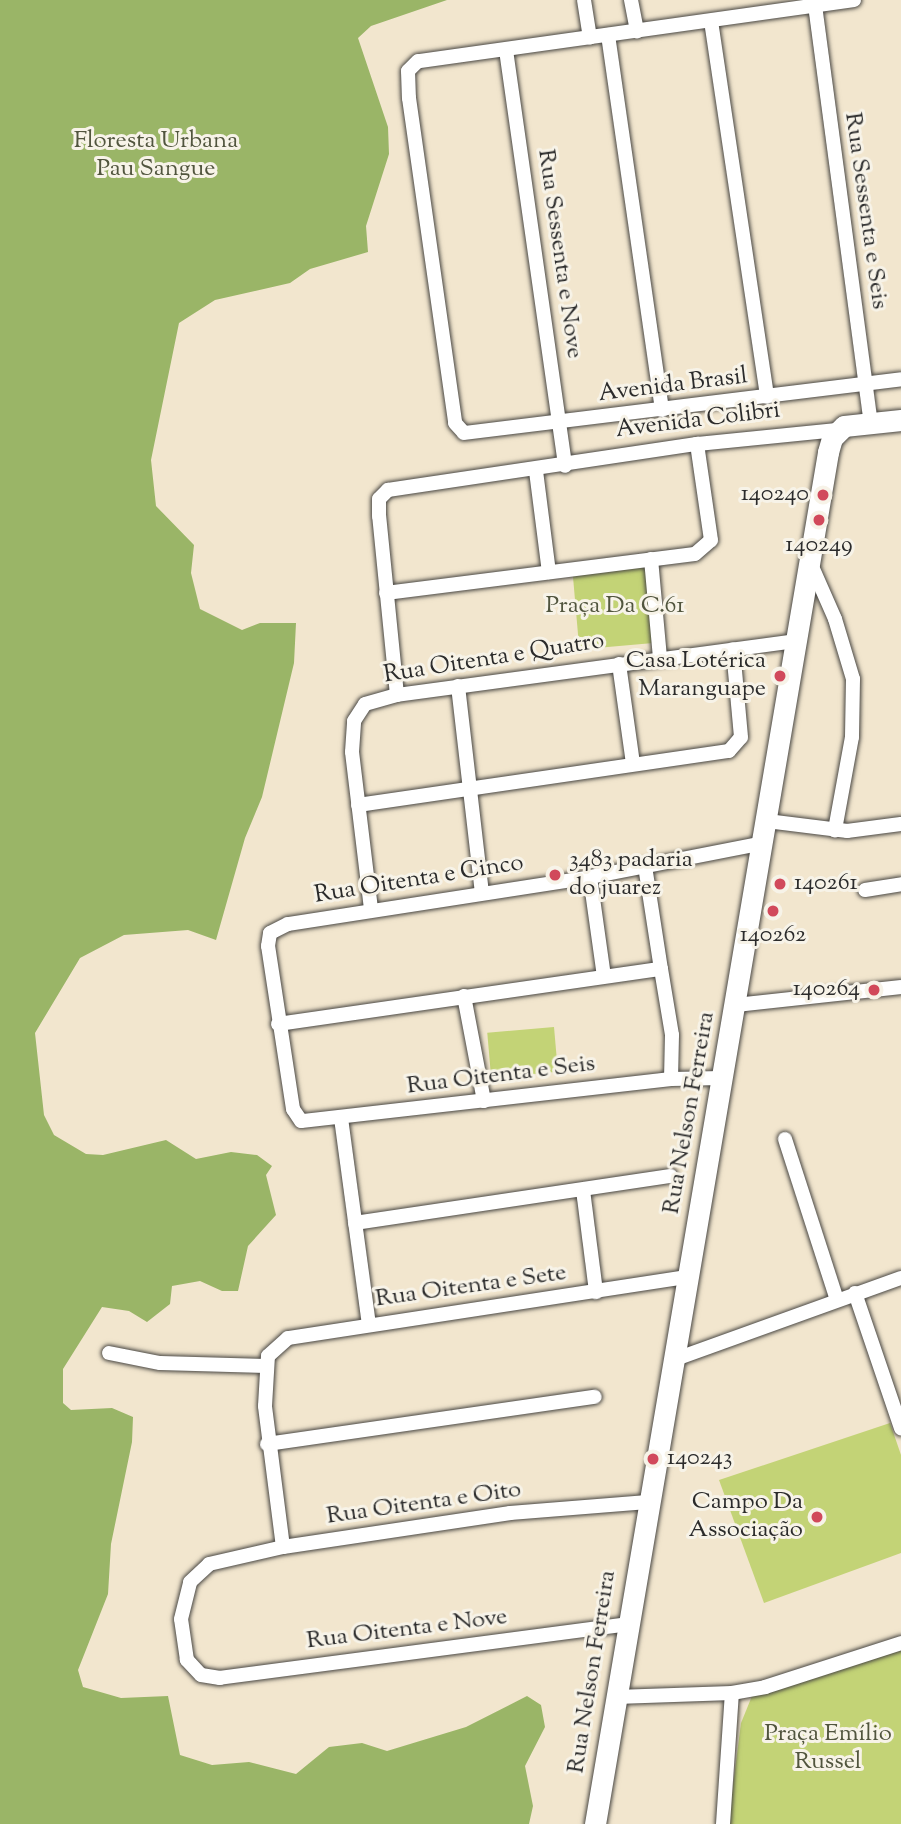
<!DOCTYPE html>
<meta charset="utf-8">
<style>
body{margin:0}
#map{position:relative;width:901px;height:1824px;overflow:hidden;background:#f2e6ce;font-family:"Sorts Mill Goudy",serif}
div>[style]{position:absolute}
.green>*{inset:0;background:#c3d376;transform-origin:0 0}
.forest>*{inset:0;background:#9ab567}
.roads{filter:drop-shadow(0 0 2px #494743) drop-shadow(0 0 2px #494743)}
.street>*{height:14px;margin:-7px;padding:0 7px;transform-origin:7px;border-radius:7px;background:#fff}
.secondary>*{height:21px;margin:-10.5px;padding:0 10.5px;transform-origin:10.5px;border-radius:10.5px;background:#fff}
.dots>*{width:19px;height:19px;translate:-50% -50%;box-sizing:border-box;border:4px solid #f7f3e8;border-radius:50%}
span{translate:-50% -50%;white-space:nowrap;text-align:center;line-height:1.15;-webkit-text-stroke:6px #f7f3e8;paint-order:stroke}
.park-label{font-size:24px;color:#51553e}
.street-label{font-size:24px;color:#2b2b2b}
.poi-label{font-size:24px;color:#2b2b2b}
.right{translate:-100% -50%;text-align:right}
.left{translate:0 -50%;text-align:left}
</style>
<div id="map">
<div class="green">
<div style="left:649px;top:562px;width:81px;height:77px;rotate:85deg"></div>
<div style="left:554px;top:1027px;width:45px;height:67px;rotate:85deg"></div>
<div style="clip-path:polygon(890px 1423px,901px 1455px,901px 1553px,764px 1603px,719px 1480px)"></div>
<div style="clip-path:polygon(901px 1649px,901px 1824px,728px 1824px,741px 1723px,752px 1696px)"></div>
</div>
<div class="forest">
<div style="clip-path:polygon(0 0,447px 0,371px 26px,358px 38px,388px 127px,389px 154px,366px 226px,368px 252px,310px 269px,290px 283px,215px 300px,179px 323px,151px 460px,156px 506px,194px 545px,191px 573px,200px 609px,242px 630px,260px 623px,296px 623px,294px 663px,262px 797px,245px 838px,216px 940px,188px 930px,124px 935px,80px 958px,35px 1033px,44px 1115px,54px 1135px,86px 1154px,103px 1155px,166px 1140px,196px 1159px,231px 1152px,257px 1155px,272px 1166px,266px 1175px,276px 1215px,248px 1246px,238px 1291px,222px 1291px,200px 1281px,172px 1286px,170px 1304px,147px 1322px,129px 1311px,102px 1307px,63px 1369px,63px 1403px,71px 1410px,112px 1408px,133px 1417px,132px 1442px,111px 1544px,108px 1594px,78px 1670px,83px 1687px,121px 1698px,168px 1696px,180px 1755px,212px 1765px,249px 1762px,296px 1774px,329px 1747px,362px 1743px,387px 1751px,466px 1727px,527px 1696px,541px 1705px,545px 1727px,525px 1766px,533px 1806px,529px 1824px,0 1824px)"></div>
</div>
<div class="roads">
<div class="street">
<div style="left:584px;top:0;width:38px;rotate:81deg"></div>
<div style="left:631px;top:0;width:32px;rotate:79deg"></div>
<div style="left:854px;top:0;width:440px;rotate:172deg"></div>
<div style="left:418px;top:61px;width:14px;rotate:135deg"></div>
<div style="left:408px;top:71px;width:27px;rotate:88deg"></div>
<div style="left:409px;top:98px;width:328px;rotate:81.9deg"></div>
<div style="left:455px;top:423px;width:13px;rotate:48deg"></div>
<div style="left:464px;top:433px;width:440px;rotate:-7deg"></div>
<div style="left:815px;top:5px;width:421px;rotate:82.4deg"></div>
<div style="left:711px;top:21px;width:380px;rotate:81.5deg"></div>
<div style="left:608px;top:35px;width:379px;rotate:81.8deg"></div>
<div style="left:506px;top:50px;width:420px;rotate:81.9deg"></div>
<div style="left:536px;top:471px;width:102px;rotate:82.7deg"></div>
<div style="left:651px;top:559px;width:99px;rotate:84.8deg"></div>
<div style="left:810px;top:562px;width:62px;rotate:66.3deg"></div>
<div style="left:835px;top:619px;width:63px;rotate:73.3deg"></div>
<div style="left:853px;top:679px;width:58px;rotate:91deg"></div>
<div style="left:852px;top:737px;width:95px;rotate:100.4deg"></div>
<div style="left:386px;top:593px;width:311px;rotate:-7.2deg"></div>
<div style="left:695px;top:554px;width:21px;rotate:-41deg"></div>
<div style="left:711px;top:540px;width:97px;rotate:-98.3deg"></div>
<div style="left:619px;top:664px;width:101px;rotate:82deg"></div>
<div style="left:458px;top:686px;width:208px;rotate:83.4deg"></div>
<div style="left:397px;top:695px;width:180px;rotate:-95.7deg"></div>
<div style="left:379px;top:516px;width:17px;rotate:-90deg"></div>
<div style="left:379px;top:499px;width:13px;rotate:-45deg"></div>
<div style="left:388px;top:490px;width:312px;rotate:-8.5deg"></div>
<div style="left:697px;top:444px;width:141px;rotate:-5.7deg"></div>
<div style="left:358px;top:805px;width:375px;rotate:-8.3deg"></div>
<div style="left:729px;top:751px;width:18px;rotate:-49deg"></div>
<div style="left:741px;top:737px;width:88px;rotate:-95.2deg"></div>
<div style="left:767px;top:821px;width:81px;rotate:7.1deg"></div>
<div style="left:847px;top:831px;width:54px;rotate:-7.4deg"></div>
<div style="left:645px;top:866px;width:104px;rotate:81.2deg"></div>
<div style="left:590px;top:877px;width:100px;rotate:82deg"></div>
<div style="left:865px;top:890px;width:36px;rotate:-9deg"></div>
<div style="left:371px;top:909px;width:158px;rotate:-96.9deg"></div>
<div style="left:352px;top:752px;width:31px;rotate:-86deg"></div>
<div style="left:354px;top:721px;width:20px;rotate:-57deg"></div>
<div style="left:365px;top:704px;width:33px;rotate:-16deg"></div>
<div style="left:397px;top:695px;width:404px;rotate:-7.7deg"></div>
<div style="left:464px;top:996px;width:107px;rotate:79.2deg"></div>
<div style="left:736px;top:1005px;width:166px;rotate:-6.2deg"></div>
<div style="left:278px;top:1024px;width:387px;rotate:-8.2deg"></div>
<div style="left:661px;top:969px;width:67px;rotate:80.5deg"></div>
<div style="left:672px;top:1035px;width:44px;rotate:91.3deg"></div>
<div style="left:722px;top:1078px;width:51px;rotate:178.9deg"></div>
<div style="left:671px;top:1079px;width:372px;rotate:173.5deg"></div>
<div style="left:301px;top:1121px;width:14px;rotate:-124deg"></div>
<div style="left:293px;top:1109px;width:165px;rotate:-98.7deg"></div>
<div style="left:268px;top:946px;width:13px;rotate:-81deg"></div>
<div style="left:270px;top:933px;width:20px;rotate:-27deg"></div>
<div style="left:288px;top:924px;width:306px;rotate:-8.8deg"></div>
<div style="left:590px;top:877px;width:176px;rotate:-11.1deg"></div>
<div style="left:341px;top:1118px;width:208px;rotate:82.3deg"></div>
<div style="left:785px;top:1139px;width:169px;rotate:72.1deg"></div>
<div style="left:583px;top:1190px;width:103px;rotate:82.7deg"></div>
<div style="left:355px;top:1223px;width:319px;rotate:-8.5deg"></div>
<div style="left:855px;top:1293px;width:143px;rotate:71.2deg"></div>
<div style="left:109px;top:1353px;width:52px;rotate:11.1deg"></div>
<div style="left:160px;top:1363px;width:106px;rotate:1.6deg"></div>
<div style="left:673px;top:1360px;width:242px;rotate:-19.8deg"></div>
<div style="left:267px;top:1444px;width:331px;rotate:-8.2deg"></div>
<div style="left:283px;top:1547px;width:142px;rotate:-97.3deg"></div>
<div style="left:265px;top:1406px;width:50px;rotate:-86.6deg"></div>
<div style="left:268px;top:1356px;width:27px;rotate:-42deg"></div>
<div style="left:288px;top:1338px;width:405px;rotate:-8.7deg"></div>
<div style="left:629px;top:1624px;width:413px;rotate:172.5deg"></div>
<div style="left:220px;top:1678px;width:19px;rotate:-171deg"></div>
<div style="left:201px;top:1675px;width:21px;rotate:-133deg"></div>
<div style="left:187px;top:1660px;width:41px;rotate:-98.3deg"></div>
<div style="left:181px;top:1619px;width:38px;rotate:-76deg"></div>
<div style="left:190px;top:1582px;width:26px;rotate:-43deg"></div>
<div style="left:209px;top:1564px;width:76px;rotate:-12.9deg"></div>
<div style="left:283px;top:1547px;width:230px;rotate:-8.5deg"></div>
<div style="left:510px;top:1513px;width:138px;rotate:-4.6deg"></div>
<div style="left:616px;top:1697px;width:116px;rotate:-2deg"></div>
<div style="left:732px;top:1693px;width:34px;rotate:-10deg"></div>
<div style="left:765px;top:1687px;width:143px;rotate:-17.9deg"></div>
<div style="left:723px;top:1824px;width:131px;rotate:-86.1deg"></div>
</div>
<div class="secondary">
<div style="left:595px;top:1824px;width:1392px;rotate:-80.36deg"></div>
<div style="left:828px;top:452px;width:15px;rotate:-74deg"></div>
<div style="left:832px;top:438px;width:17px;rotate:-45deg"></div>
<div style="left:844px;top:426px;width:57px;rotate:-6deg"></div>
</div>
</div>
<div class="dots">
<div style="left:823px;top:495px;background:#d1495b"></div>
<div style="left:819px;top:520px;background:#d1495b"></div>
<div style="left:780px;top:676px;background:#d1495b"></div>
<div style="left:555px;top:875px;background:#d1495b"></div>
<div style="left:780px;top:884px;background:#d1495b"></div>
<div style="left:773px;top:911px;background:#d1495b"></div>
<div style="left:874px;top:990px;background:#d1495b"></div>
<div style="left:653px;top:1459px;background:#d1495b"></div>
<div style="left:817px;top:1517px;background:#d1495b"></div>
</div>
<div class="park-label">
<span style="left:156px;top:156px">Floresta Urbana<br>Pau Sangue</span>
<span style="left:615px;top:607px">Praça Da C.61</span>
<span style="left:828px;top:1749px">Praça Emílio<br>Russel</span>
</div>
<div class="street-label">
<span style="left:865px;top:211px;rotate:82deg">Rua Sessenta e Seis</span>
<span style="left:559px;top:254px;rotate:82deg">Rua Sessenta e Nove</span>
<span style="left:673px;top:386px;rotate:-7deg">Avenida Brasil</span>
<span style="left:698px;top:421px;rotate:-7deg">Avenida Colibri</span>
<span style="left:494px;top:659px;rotate:-9deg">Rua Oitenta e Quatro</span>
<span style="left:419px;top:880px;rotate:-9deg">Rua Oitenta e Cinco</span>
<span style="left:501px;top:1076px;rotate:-7deg">Rua Oitenta e Seis</span>
<span style="left:690px;top:1113px;rotate:-80deg">Rua Nelson Ferreira</span>
<span style="left:471px;top:1287px;rotate:-8deg">Rua Oitenta e Sete</span>
<span style="left:424px;top:1504px;rotate:-8deg">Rua Oitenta e Oito</span>
<span style="left:407px;top:1630px;rotate:-7deg">Rua Oitenta e Nove</span>
<span style="left:593px;top:1672px;rotate:-81deg">Rua Nelson Ferreira</span>
</div>
<div class="poi-label">
<span class="right" style="left:809px;top:495px">140240</span>
<span style="left:819px;top:546px">140249</span>
<span class="right" style="left:766px;top:676px">Casa Lotérica<br>Maranguape</span>
<span class="left" style="left:569px;top:875px">3483 padaria<br>do juarez</span>
<span class="left" style="left:794px;top:884px">140261</span>
<span style="left:773px;top:936px">140262</span>
<span class="right" style="left:860px;top:990px">140264</span>
<span class="left" style="left:667px;top:1459px">140243</span>
<span class="right" style="left:803px;top:1517px">Campo Da<br>Associação</span>
</div>
</div>
